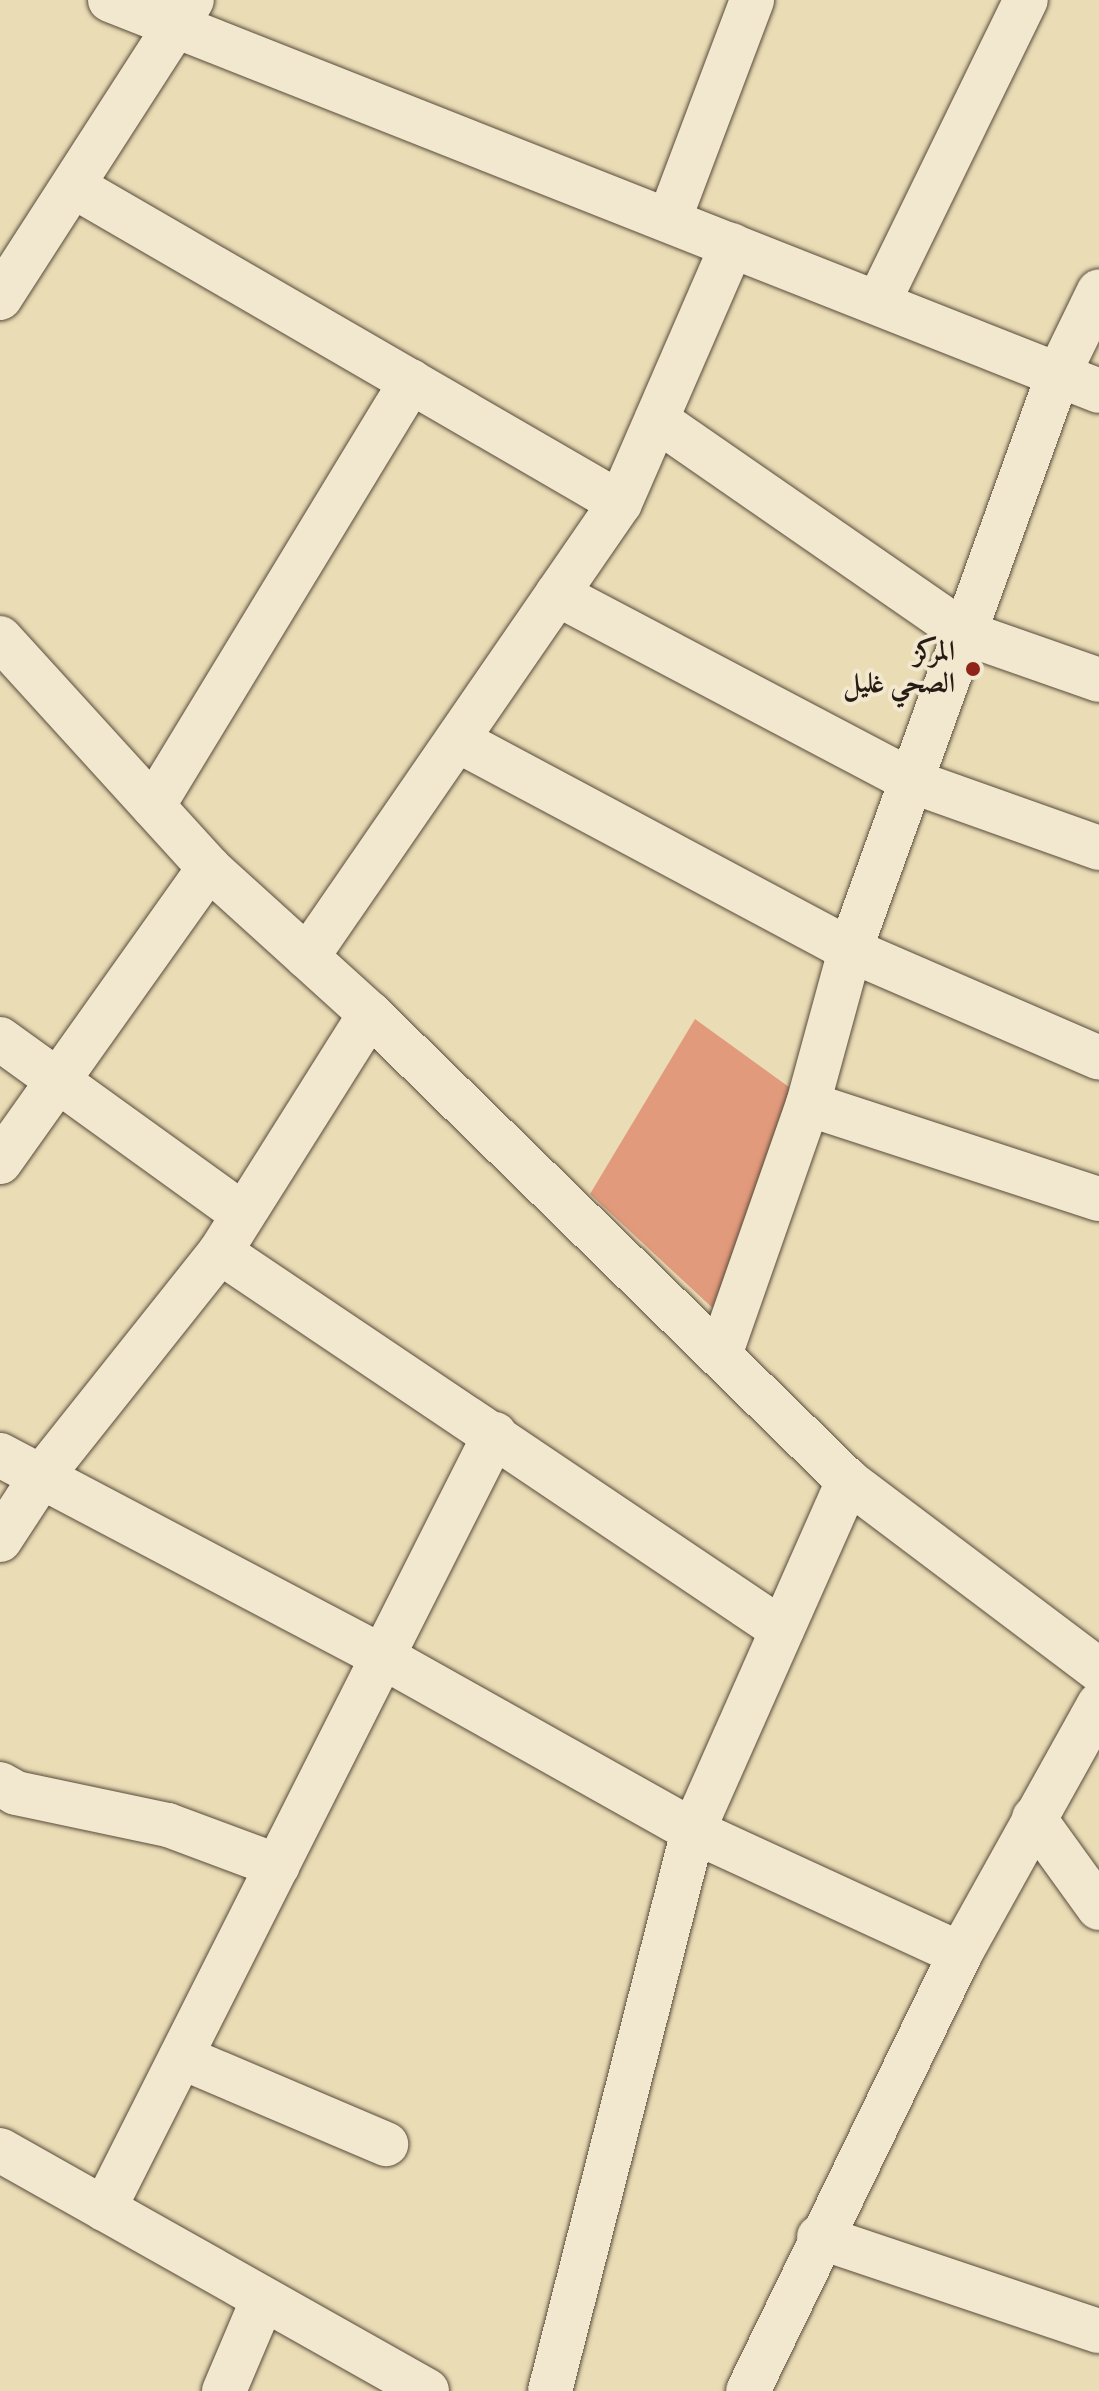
<!DOCTYPE html>
<meta charset="utf-8">
<style>
body{margin:0}
#map{position:relative;width:1099px;height:2391px;overflow:hidden;background:#eadcb5;font-family:"Sorts Mill Goudy",Amiri,serif}
div>[style]{position:absolute}
.building>*{inset:0;background:#e29a7c}
.roads{filter:drop-shadow(0 0 2px #584c3c) drop-shadow(0 0 2px #584c3c)}
.minor>*{height:44px;margin:-22px;padding:0 22px;transform-origin:22px;border-radius:22px;background:#f1e8cf}
.dots>*{width:22px;height:22px;translate:-50% -50%;box-sizing:border-box;border:4px solid #f1e8cf;border-radius:50%}
span{translate:-50% -50%;white-space:nowrap;text-align:center;line-height:1.15;-webkit-text-stroke:8px #f1e8cf;paint-order:stroke}
.poi-label{font-size:28px;color:#271c14;font-weight:700}
.right{translate:-100% -50%;text-align:right}
</style>
<div id="map">
<div class="building">
<div style="clip-path:polygon(695px 1019px,793px 1090px,718px 1313px,590px 1194px)"></div>
</div>
<div class="roads">
<div class="minor">
<div style="left:110px;top:0;width:1063px;rotate:21.57deg"></div>
<div style="left:73px;top:186px;width:632px;rotate:30.09deg"></div>
<div style="left:669px;top:220px;width:235px;rotate:-69.3deg"></div>
<div style="left:0;top:298px;width:354px;rotate:-57.2deg"></div>
<div style="left:878px;top:303px;width:337px;rotate:-64deg"></div>
<div style="left:657px;top:420px;width:374px;rotate:34.7deg"></div>
<div style="left:965px;top:633px;width:142px;rotate:19.3deg"></div>
<div style="left:557px;top:594px;width:400px;rotate:27.8deg"></div>
<div style="left:911px;top:781px;width:200px;rotate:19.6deg"></div>
<div style="left:0;top:638px;width:311px;rotate:47.7deg"></div>
<div style="left:209px;top:868px;width:217px;rotate:42.2deg"></div>
<div style="left:370px;top:1014px;width:668px;rotate:44.33deg"></div>
<div style="left:848px;top:1481px;width:314px;rotate:37deg"></div>
<div style="left:457px;top:740px;width:446px;rotate:28.1deg"></div>
<div style="left:850px;top:950px;width:271px;rotate:23.4deg"></div>
<div style="left:153px;top:806px;width:497px;rotate:-58.7deg"></div>
<div style="left:307px;top:957px;width:551px;rotate:-55.42deg"></div>
<div style="left:620px;top:503px;width:281px;rotate:-66.5deg"></div>
<div style="left:0;top:1039px;width:299px;rotate:35.8deg"></div>
<div style="left:808px;top:1104px;width:306px;rotate:18.1deg"></div>
<div style="left:0;top:1162px;width:361px;rotate:-54.6deg"></div>
<div style="left:220px;top:1252px;width:677px;rotate:33.92deg"></div>
<div style="left:720px;top:1355px;width:266px;rotate:-70.7deg"></div>
<div style="left:808px;top:1104px;width:160px;rotate:-74.7deg"></div>
<div style="left:850px;top:950px;width:611px;rotate:-70.11deg"></div>
<div style="left:1058px;top:375px;width:93px;rotate:-64deg"></div>
<div style="left:0;top:1455px;width:435px;rotate:27.8deg"></div>
<div style="left:385px;top:1658px;width:353px;rotate:29.3deg"></div>
<div style="left:693px;top:1831px;width:294px;rotate:24.7deg"></div>
<div style="left:0;top:1540px;width:75px;rotate:-56.9deg"></div>
<div style="left:41px;top:1477px;width:288px;rotate:-51.5deg"></div>
<div style="left:220px;top:1252px;width:281px;rotate:-57.8deg"></div>
<div style="left:0;top:1784px;width:18px;rotate:29deg"></div>
<div style="left:16px;top:1793px;width:155px;rotate:11.9deg"></div>
<div style="left:168px;top:1825px;width:117px;rotate:20.4deg"></div>
<div style="left:1034px;top:1818px;width:111px;rotate:54.2deg"></div>
<div style="left:181px;top:2057px;width:223px;rotate:23deg"></div>
<div style="left:0;top:2150px;width:490px;rotate:29.4deg"></div>
<div style="left:104px;top:2209px;width:868px;rotate:-63.23deg"></div>
<div style="left:819px;top:2237px;width:295px;rotate:18.6deg"></div>
<div style="left:224px;top:2391px;width:100px;rotate:-67deg"></div>
<div style="left:550px;top:2391px;width:578px;rotate:-75.68deg"></div>
<div style="left:693px;top:1831px;width:383px;rotate:-66.1deg"></div>
<div style="left:748px;top:2391px;width:486px;rotate:-64.1deg"></div>
<div style="left:960px;top:1954px;width:286px;rotate:-60.9deg"></div>
</div>
</div>
<div class="dots">
<div style="left:973px;top:669px;background:#8f2418"></div>
</div>
<div class="poi-label">
<span class="right" style="left:955px;top:669px">المركز<br>الصحي غليل</span>
</div>
</div>
